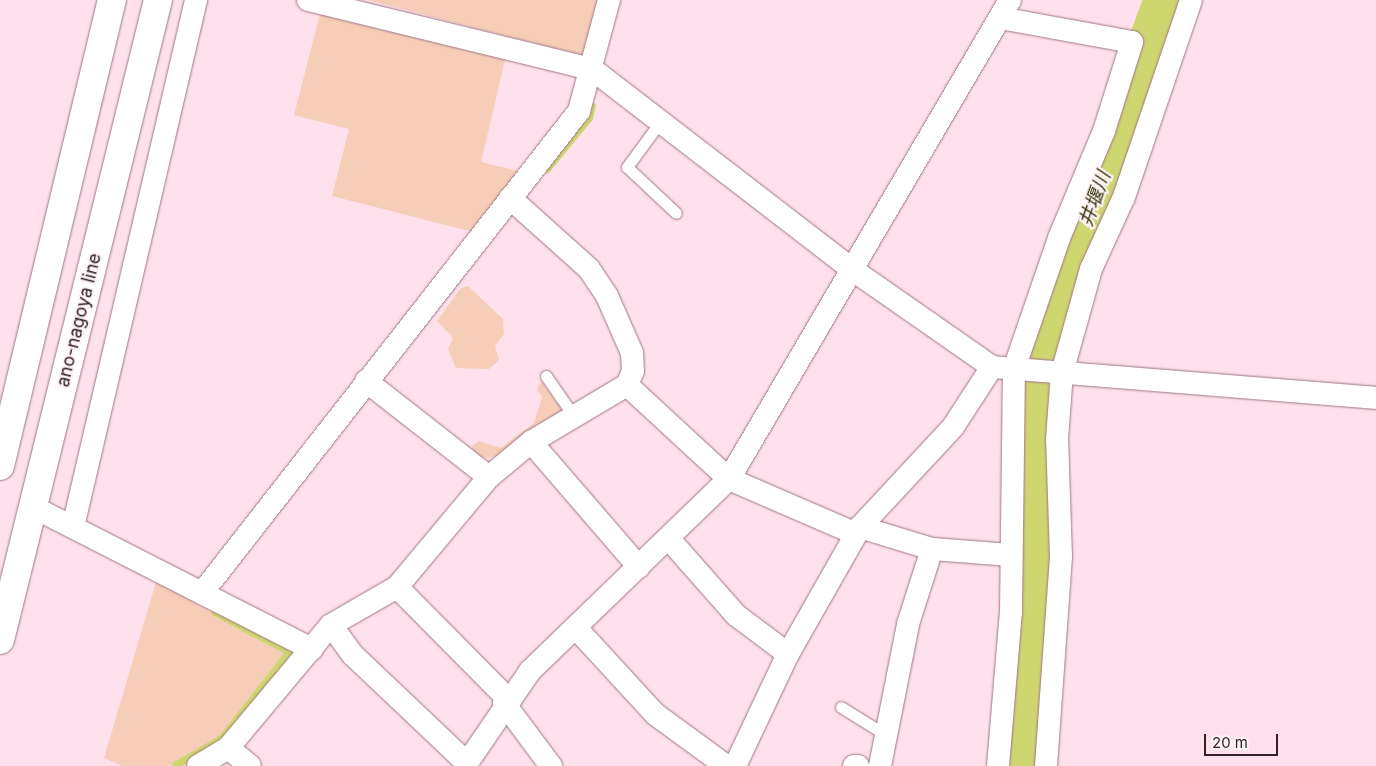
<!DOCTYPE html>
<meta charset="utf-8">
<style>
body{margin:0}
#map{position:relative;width:1376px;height:766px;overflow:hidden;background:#fee1ec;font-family:Inter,"Noto Sans JP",sans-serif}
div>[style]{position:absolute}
.green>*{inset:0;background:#f6ceb7}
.stream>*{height:8px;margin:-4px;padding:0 4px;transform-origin:4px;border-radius:4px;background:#ced670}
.river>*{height:44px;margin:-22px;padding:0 22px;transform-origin:22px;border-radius:22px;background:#ced670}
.roads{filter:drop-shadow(0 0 1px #a07586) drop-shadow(0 0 1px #a07586)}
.lane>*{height:11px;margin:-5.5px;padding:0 5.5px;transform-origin:5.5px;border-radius:5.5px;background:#fff}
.street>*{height:22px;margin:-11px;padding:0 11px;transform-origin:11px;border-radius:11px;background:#fff}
.secondary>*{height:28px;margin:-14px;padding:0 14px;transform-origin:14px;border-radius:14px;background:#fff}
span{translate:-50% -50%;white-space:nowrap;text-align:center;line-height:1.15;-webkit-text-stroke:4.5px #fef4f8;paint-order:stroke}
.street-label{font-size:18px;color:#332129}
.water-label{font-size:19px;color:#36380c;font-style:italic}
.scale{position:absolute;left:1204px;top:734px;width:74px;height:22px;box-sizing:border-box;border:2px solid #332129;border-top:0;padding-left:6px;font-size:15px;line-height:18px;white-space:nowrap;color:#332129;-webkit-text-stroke:4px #fef4f8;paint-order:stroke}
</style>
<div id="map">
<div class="green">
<div style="clip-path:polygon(368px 0,601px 0,587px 57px)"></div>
<div style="clip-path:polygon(321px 10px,506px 56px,481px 162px,522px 172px,473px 232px,332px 196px,349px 129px,294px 115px)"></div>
<div style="clip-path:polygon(468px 286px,503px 319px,504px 334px,495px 346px,499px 360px,489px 369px,456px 368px,448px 349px,453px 338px,437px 321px,461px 288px)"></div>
<div style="clip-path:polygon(541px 381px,562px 410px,557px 416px,502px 455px,487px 458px,473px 454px,472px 446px,479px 441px,501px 448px,534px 423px,542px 397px,537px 389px)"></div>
<div style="clip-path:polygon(156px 582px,285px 653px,219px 737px,167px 766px,122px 766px,104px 758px)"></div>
</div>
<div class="stream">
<div style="left:547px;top:169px;width:66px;rotate:-50.5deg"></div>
<div style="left:589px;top:118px;width:12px;rotate:-76deg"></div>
<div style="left:175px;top:766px;width:54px;rotate:-29.9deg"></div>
<div style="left:222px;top:739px;width:110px;rotate:-52deg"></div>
<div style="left:290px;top:652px;width:85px;rotate:-151.9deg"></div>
</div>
<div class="river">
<div style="left:1023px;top:766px;width:139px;rotate:-85deg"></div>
<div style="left:1035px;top:628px;width:227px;rotate:-90.5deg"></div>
<div style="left:1033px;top:401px;width:86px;rotate:-79.3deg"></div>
<div style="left:1049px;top:316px;width:337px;rotate:-69.7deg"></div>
</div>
<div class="roads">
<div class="lane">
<div style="left:660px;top:122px;width:56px;rotate:126.3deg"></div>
<div style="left:627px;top:167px;width:67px;rotate:43.2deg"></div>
<div style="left:546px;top:376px;width:47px;rotate:55.3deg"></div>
<div style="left:841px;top:707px;width:53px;rotate:31.9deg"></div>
</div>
<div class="street">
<div style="left:308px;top:0;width:292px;rotate:13.7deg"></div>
<div style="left:592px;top:69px;width:329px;rotate:37.6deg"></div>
<div style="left:853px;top:270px;width:169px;rotate:34.9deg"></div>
<div style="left:992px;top:367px;width:385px;rotate:4.6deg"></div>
<div style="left:510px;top:198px;width:106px;rotate:41.9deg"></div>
<div style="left:589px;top:269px;width:32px;rotate:56deg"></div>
<div style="left:607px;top:296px;width:62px;rotate:66.3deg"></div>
<div style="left:632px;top:353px;width:18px;rotate:87deg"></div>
<div style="left:633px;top:371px;width:15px;rotate:113deg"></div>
<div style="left:366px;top:381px;width:156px;rotate:38deg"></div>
<div style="left:531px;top:442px;width:165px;rotate:49.2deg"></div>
<div style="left:33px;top:507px;width:313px;rotate:27deg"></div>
<div style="left:73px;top:527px;width:541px;rotate:-76.86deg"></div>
<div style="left:860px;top:527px;width:75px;rotate:17deg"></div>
<div style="left:932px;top:549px;width:79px;rotate:4.3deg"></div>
<div style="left:669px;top:539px;width:101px;rotate:48.6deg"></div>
<div style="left:736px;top:615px;width:65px;rotate:36.9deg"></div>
<div style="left:397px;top:587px;width:158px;rotate:45.3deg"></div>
<div style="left:202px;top:593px;width:612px;rotate:-51.97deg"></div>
<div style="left:579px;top:111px;width:115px;rotate:-74.9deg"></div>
<div style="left:331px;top:625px;width:37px;rotate:54deg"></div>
<div style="left:353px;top:655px;width:157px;rotate:43.5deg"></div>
<div style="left:576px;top:628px;width:117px;rotate:47.4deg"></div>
<div style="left:655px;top:714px;width:88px;rotate:36.2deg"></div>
<div style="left:504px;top:703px;width:79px;rotate:53.3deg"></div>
<div style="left:228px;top:748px;width:28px;rotate:39deg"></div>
<div style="left:198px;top:766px;width:35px;rotate:-31deg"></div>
<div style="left:228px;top:748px;width:160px;rotate:-50.1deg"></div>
<div style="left:331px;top:625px;width:76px;rotate:-29.9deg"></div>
<div style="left:397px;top:587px;width:143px;rotate:-50.1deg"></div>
<div style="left:489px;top:477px;width:55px;rotate:-39.8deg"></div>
<div style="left:531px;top:442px;width:112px;rotate:-30.7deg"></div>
<div style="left:627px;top:385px;width:139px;rotate:42.7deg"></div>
<div style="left:729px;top:479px;width:138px;rotate:23.4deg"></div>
<div style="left:465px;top:766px;width:115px;rotate:-55.6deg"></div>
<div style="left:530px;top:671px;width:277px;rotate:-44deg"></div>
<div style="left:729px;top:479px;width:555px;rotate:-59.6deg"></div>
<div style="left:735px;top:766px;width:124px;rotate:-64.7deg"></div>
<div style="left:788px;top:654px;width:146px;rotate:-60.4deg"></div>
<div style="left:860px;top:527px;width:137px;rotate:-47.1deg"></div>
<div style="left:953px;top:427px;width:72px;rotate:-57deg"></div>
<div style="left:854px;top:766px;width:4px"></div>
<div style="left:880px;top:766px;width:145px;rotate:-78.8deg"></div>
<div style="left:908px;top:624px;width:79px;rotate:-72.3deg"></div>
<div style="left:998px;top:766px;width:155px;rotate:-85.2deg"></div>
<div style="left:1011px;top:612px;width:243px;rotate:-89.3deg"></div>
<div style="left:1014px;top:369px;width:139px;rotate:-71deg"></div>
<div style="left:1059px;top:238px;width:116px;rotate:-67.2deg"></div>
<div style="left:1104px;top:131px;width:93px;rotate:-72.5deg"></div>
<div style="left:1132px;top:42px;width:134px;rotate:-169.7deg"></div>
<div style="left:1046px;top:766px;width:210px;rotate:-85.9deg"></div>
<div style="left:1061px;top:557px;width:118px;rotate:-91.9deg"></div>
<div style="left:1057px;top:439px;width:66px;rotate:-85.7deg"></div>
<div style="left:1062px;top:373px;width:108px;rotate:-74.4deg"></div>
<div style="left:1091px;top:269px;width:79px;rotate:-65.4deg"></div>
<div style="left:1124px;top:197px;width:208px;rotate:-71.2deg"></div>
</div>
<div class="secondary">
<div style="left:0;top:466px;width:479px;rotate:-76.5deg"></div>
<div style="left:0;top:640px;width:659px;rotate:-76.13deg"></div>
</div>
</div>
<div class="street-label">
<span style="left:79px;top:320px;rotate:-76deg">ano-nagoya line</span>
</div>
<div class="water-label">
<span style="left:1095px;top:199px;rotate:-70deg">井堰川</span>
</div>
<div class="scale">20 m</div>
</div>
